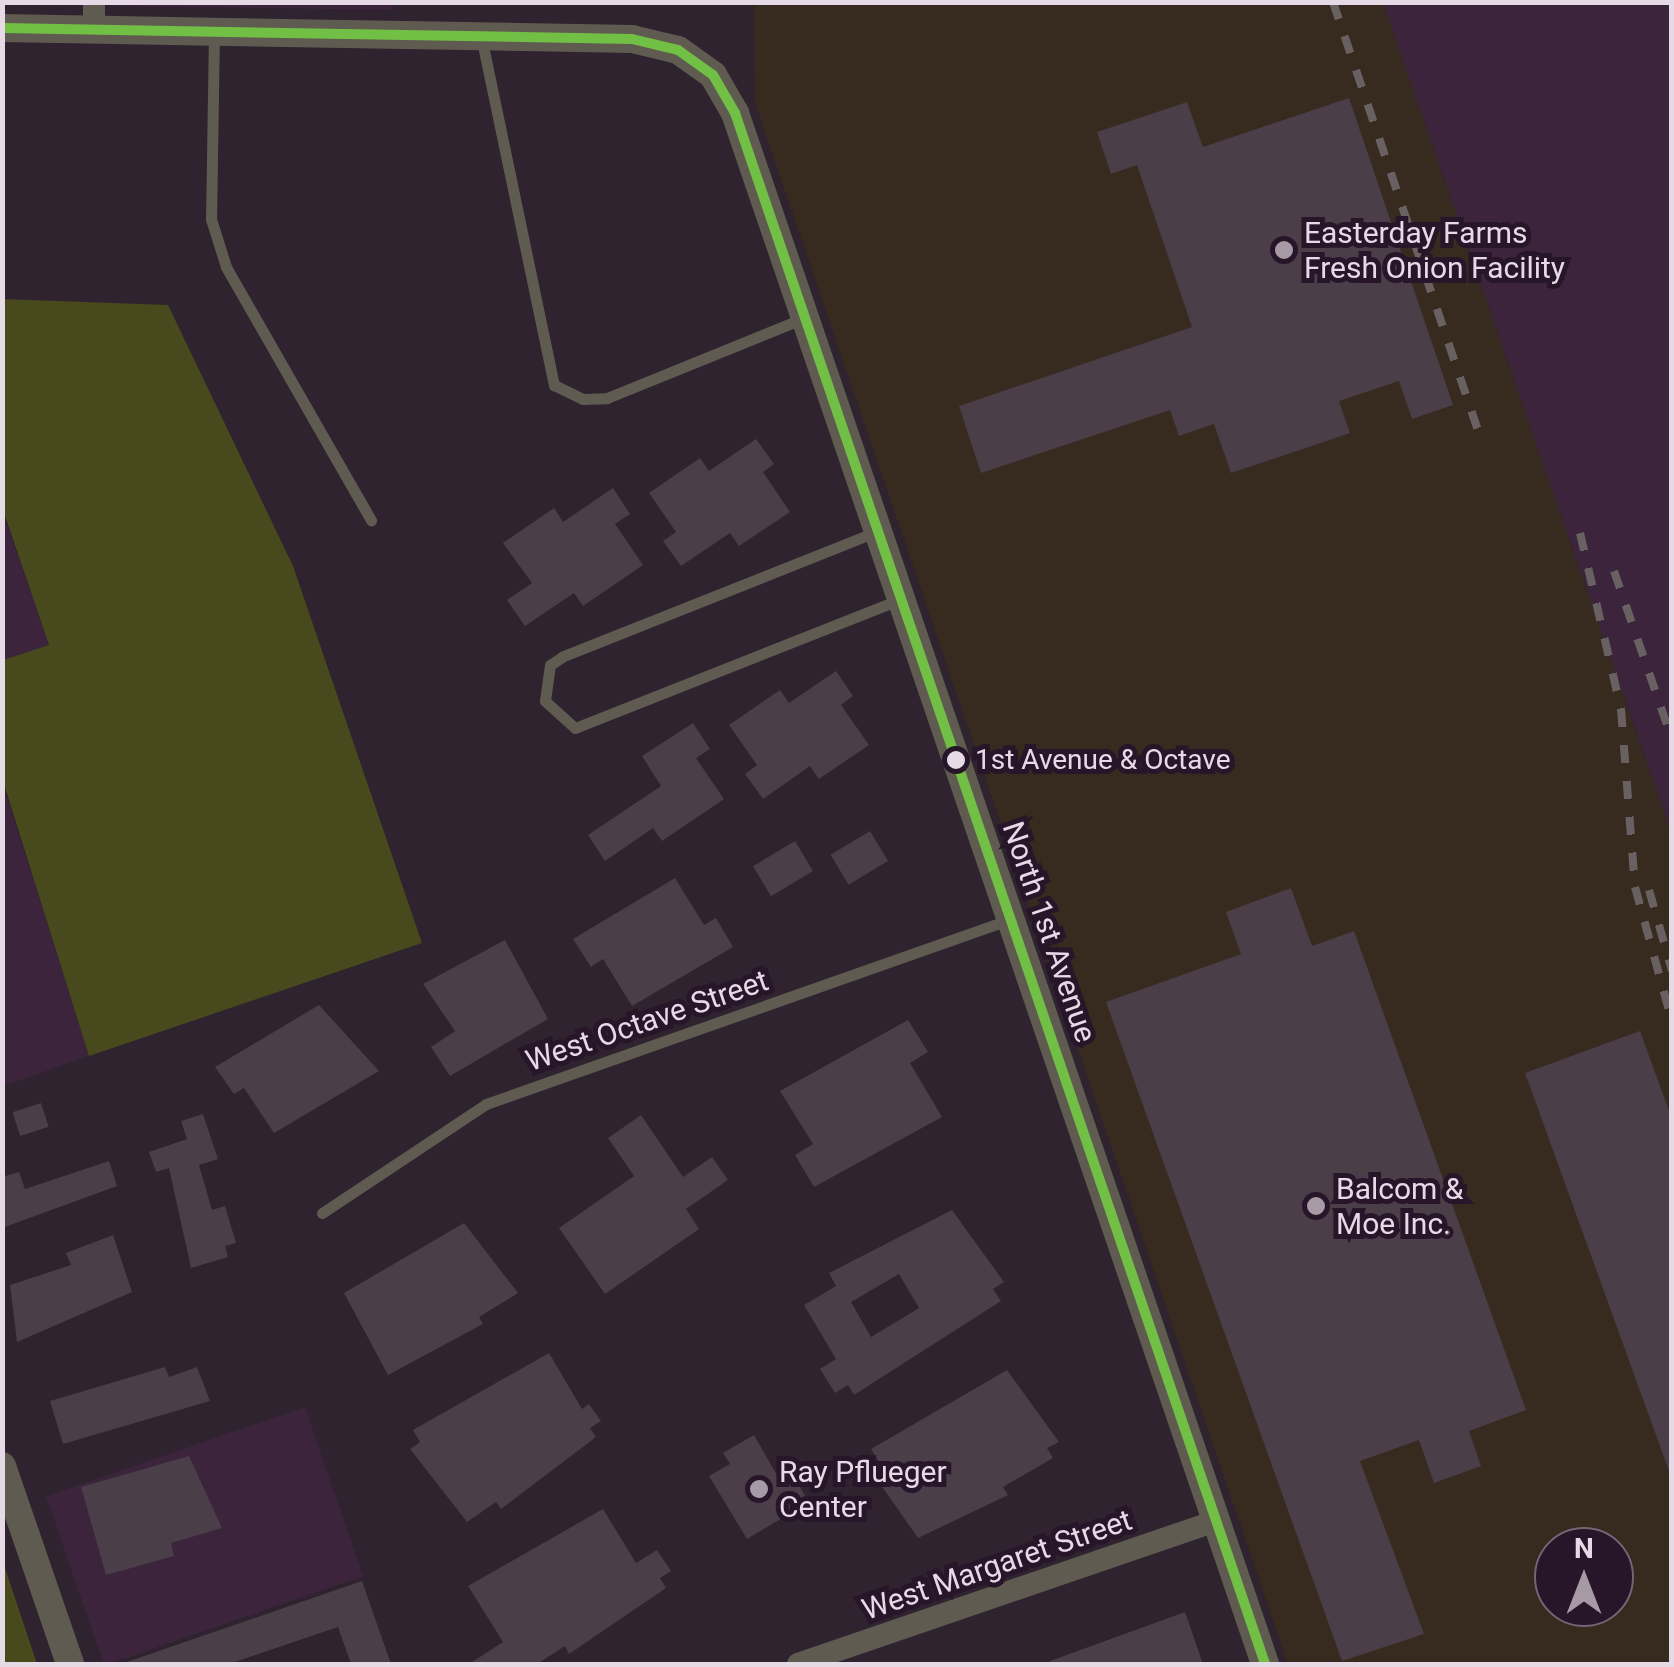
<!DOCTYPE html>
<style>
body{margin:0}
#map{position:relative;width:1674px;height:1667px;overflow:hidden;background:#2e232e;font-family:Roboto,sans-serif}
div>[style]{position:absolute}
.built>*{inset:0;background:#3b243c;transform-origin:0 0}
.industrial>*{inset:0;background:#372a1f}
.green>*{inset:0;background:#48491d}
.building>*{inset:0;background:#4a3e48;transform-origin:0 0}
.service>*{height:11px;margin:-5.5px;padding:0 5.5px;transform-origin:5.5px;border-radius:5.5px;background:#605b51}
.minor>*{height:22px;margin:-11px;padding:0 11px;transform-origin:11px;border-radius:11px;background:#605b51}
.tertiary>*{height:28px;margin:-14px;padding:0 14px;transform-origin:14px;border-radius:14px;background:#605b51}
.rail>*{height:8px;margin-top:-4px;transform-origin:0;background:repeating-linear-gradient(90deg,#696161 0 18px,transparent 0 36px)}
.bus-1>*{height:10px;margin:-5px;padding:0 5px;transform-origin:5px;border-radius:5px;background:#71bf44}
.dots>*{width:28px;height:28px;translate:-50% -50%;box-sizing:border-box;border:5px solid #271529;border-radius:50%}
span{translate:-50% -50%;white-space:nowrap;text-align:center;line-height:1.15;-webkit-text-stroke:10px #271529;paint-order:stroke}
.bus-label{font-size:28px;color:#e7dae7}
.left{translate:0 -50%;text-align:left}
.poi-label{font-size:30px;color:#e7dae7}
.street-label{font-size:30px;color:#e7dae7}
.frame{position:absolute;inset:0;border:5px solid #e7dae7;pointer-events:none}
.north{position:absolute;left:1534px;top:1527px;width:100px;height:100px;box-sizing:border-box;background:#271529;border:2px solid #746475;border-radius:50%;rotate:0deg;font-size:28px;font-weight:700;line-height:40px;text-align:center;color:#e7dae7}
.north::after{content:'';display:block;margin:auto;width:35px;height:45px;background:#a69aa6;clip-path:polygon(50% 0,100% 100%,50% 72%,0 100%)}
</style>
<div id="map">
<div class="built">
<div style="clip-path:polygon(113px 3px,393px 2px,393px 10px,113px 6px)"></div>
<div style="clip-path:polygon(1383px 3px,1671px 3px,1671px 832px)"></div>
<div style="clip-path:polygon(2px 510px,49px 645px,3px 660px,2px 660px)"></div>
<div style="clip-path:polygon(2px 781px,89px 1056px,3px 1086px,2px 1086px)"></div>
<div style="left:305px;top:1407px;width:179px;height:274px;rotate:71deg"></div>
</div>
<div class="industrial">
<div style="clip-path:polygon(evenodd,754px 3px,1383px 3px,1671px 832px,1671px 1664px,1288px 1664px,755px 103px,754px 3px,1554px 1547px,1614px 1547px,1614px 1607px,1554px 1607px,1554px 1547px)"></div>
</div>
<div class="green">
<div style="clip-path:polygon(3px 299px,168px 305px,293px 566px,422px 943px,89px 1056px,3px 781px,3px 660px,49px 645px,3px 510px)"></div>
<div style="clip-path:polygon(2px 1562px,3px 1562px,37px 1664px,3px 1664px)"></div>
</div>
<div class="building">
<div style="clip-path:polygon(1349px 98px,1453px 405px,1412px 419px,1399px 381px,1339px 401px,1350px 433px,1231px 473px,1214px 424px,1179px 436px,1170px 410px,981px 473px,959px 406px,1192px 327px,1137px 165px,1111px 174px,1097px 132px,1187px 102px,1203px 147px)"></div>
<div style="clip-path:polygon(756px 439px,774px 464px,763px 472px,790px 512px,739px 546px,730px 533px,681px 566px,663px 541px,676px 532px,649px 493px,700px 458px,709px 471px)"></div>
<div style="clip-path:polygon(613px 488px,630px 514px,615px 524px,643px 565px,583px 606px,574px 593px,525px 626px,507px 600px,532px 583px,503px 543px,554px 508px,563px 522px)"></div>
<div style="clip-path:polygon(836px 671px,853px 696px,841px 705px,869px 745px,819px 779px,810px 766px,763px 799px,745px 774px,757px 765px,729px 725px,780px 690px,789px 703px)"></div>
<div style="clip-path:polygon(693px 723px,710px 749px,696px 758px,724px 799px,662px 841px,653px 828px,605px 861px,588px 835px,661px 786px,642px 756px)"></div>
<div style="left:870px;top:831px;width:35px;height:46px;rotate:59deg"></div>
<div style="left:795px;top:841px;width:35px;height:49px;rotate:59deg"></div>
<div style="clip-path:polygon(675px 878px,704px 925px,716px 918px,733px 947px,632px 1006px,603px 959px,591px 967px,573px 939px)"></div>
<div style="clip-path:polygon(1291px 888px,1312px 946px,1354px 931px,1526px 1410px,1469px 1431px,1481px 1466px,1434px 1483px,1419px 1440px,1360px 1461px,1424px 1634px,1342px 1661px,1106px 1002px,1241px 954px,1226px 912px)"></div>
<div style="clip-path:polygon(505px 940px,548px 1019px,450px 1076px,431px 1047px,455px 1031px,423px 984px)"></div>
<div style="clip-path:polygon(319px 1005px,379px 1071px,274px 1133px,244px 1088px,234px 1094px,215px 1067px)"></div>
<div style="clip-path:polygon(908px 1020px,928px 1052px,910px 1063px,942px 1117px,814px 1187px,795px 1155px,813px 1144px,780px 1091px)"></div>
<div style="clip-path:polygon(1640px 1031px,1672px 1119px,1669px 1471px,1525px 1073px)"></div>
<div style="left:41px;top:1103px;width:25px;height:30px;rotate:72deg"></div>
<div style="clip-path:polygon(203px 1114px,218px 1159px,199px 1165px,212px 1210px,225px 1206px,236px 1243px,225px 1246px,228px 1257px,191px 1268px,169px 1168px,156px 1172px,149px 1152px,187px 1139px,181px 1121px)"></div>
<div style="clip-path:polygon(641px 1115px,683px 1177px,712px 1157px,728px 1180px,686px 1209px,699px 1229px,605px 1294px,559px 1228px,634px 1176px,608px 1138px)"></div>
<div style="clip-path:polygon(109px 1161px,117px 1186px,2px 1228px,2px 1177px,19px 1172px,25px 1189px)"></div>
<div style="clip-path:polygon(evenodd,952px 1210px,1004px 1282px,993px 1289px,1001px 1301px,854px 1395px,848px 1385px,835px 1393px,820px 1369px,836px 1359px,804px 1305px,836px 1286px,829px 1273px,952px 1210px,899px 1274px,919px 1308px,871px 1337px,851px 1302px,899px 1274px)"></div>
<div style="clip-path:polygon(464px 1223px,518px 1293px,479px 1317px,483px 1324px,388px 1375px,344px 1293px)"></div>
<div style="clip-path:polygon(113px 1235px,132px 1292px,17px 1342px,10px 1285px,71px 1265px,66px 1253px)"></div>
<div style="clip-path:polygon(549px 1353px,582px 1409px,589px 1404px,601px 1421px,590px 1428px,596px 1437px,501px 1509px,496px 1502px,467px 1522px,410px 1449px,420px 1442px,413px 1430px)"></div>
<div style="clip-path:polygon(165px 1367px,169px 1377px,197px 1367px,210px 1401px,63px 1444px,50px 1401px)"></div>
<div style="clip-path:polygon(1007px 1370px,1059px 1442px,1047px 1448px,1053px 1458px,1003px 1487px,1008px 1495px,918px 1538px,869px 1468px,879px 1462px,871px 1449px)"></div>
<div style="clip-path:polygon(754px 1435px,777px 1475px,789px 1469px,809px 1502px,747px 1539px,709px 1476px,730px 1464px,723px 1453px)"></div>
<div style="clip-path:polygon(189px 1456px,222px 1528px,171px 1543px,174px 1556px,106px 1575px,81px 1487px)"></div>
<div style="clip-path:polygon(603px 1509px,636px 1563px,657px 1550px,671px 1571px,660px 1578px,666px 1588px,569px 1654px,565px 1646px,537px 1664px,469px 1664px,503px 1642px,468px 1586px)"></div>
<div style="clip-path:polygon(362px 1581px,391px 1664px,351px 1664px,338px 1627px,229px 1664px,121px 1664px)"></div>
<div style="clip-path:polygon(1185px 1612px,1203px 1664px,1051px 1664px,1050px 1661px)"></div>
</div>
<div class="service">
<div style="left:214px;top:31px;width:188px;rotate:90.9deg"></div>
<div style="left:211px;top:219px;width:50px;rotate:72.6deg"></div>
<div style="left:226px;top:267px;width:292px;rotate:60.2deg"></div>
<div style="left:481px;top:36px;width:357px;rotate:78.2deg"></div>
<div style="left:554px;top:385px;width:32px;rotate:26deg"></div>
<div style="left:583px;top:399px;width:24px;rotate:-2deg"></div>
<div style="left:607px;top:398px;width:213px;rotate:-22.1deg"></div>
<div style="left:878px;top:531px;width:340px;rotate:158.3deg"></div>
<div style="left:562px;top:657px;width:14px;rotate:146deg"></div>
<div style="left:550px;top:665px;width:36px;rotate:98deg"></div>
<div style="left:545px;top:701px;width:40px;rotate:42deg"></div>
<div style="left:575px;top:728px;width:351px;rotate:-21.6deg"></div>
<div style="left:322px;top:1213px;width:197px;rotate:-33.6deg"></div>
<div style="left:486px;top:1104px;width:557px;rotate:-19.41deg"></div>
</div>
<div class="minor">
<div style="left:94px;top:30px;width:28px;rotate:-90deg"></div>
<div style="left:798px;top:1664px;width:442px;rotate:-18.9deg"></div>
</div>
<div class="tertiary">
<div style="left:2px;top:28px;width:630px;rotate:1deg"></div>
<div style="left:632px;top:39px;width:47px;rotate:13.4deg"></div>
<div style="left:678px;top:50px;width:43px;rotate:35.5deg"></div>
<div style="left:713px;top:75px;width:44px;rotate:59.9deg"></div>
<div style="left:735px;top:113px;width:1639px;rotate:71.13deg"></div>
<div style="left:2px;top:1466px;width:209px;rotate:71deg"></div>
</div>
<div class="rail">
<div style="left:1333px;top:2px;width:455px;rotate:71.3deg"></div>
<div style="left:1580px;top:533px;width:181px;rotate:76.9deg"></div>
<div style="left:1621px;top:709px;width:179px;rotate:85.5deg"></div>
<div style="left:1635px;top:887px;width:139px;rotate:74.6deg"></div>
<div style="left:1614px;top:571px;width:178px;rotate:71deg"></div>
<div style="left:1649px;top:890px;width:84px;rotate:74.1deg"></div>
</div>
<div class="bus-1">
<div style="left:2px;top:28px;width:630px;rotate:1deg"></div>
<div style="left:632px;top:39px;width:47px;rotate:13.4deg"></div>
<div style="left:678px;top:50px;width:43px;rotate:35.5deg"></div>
<div style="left:713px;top:75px;width:44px;rotate:59.9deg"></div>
<div style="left:735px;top:113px;width:1639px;rotate:71.13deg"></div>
</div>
<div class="dots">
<div style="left:1284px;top:250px;background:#a69aa6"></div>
<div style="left:956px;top:760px;background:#e7dae7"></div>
<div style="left:1316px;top:1206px;background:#a69aa6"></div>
<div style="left:759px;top:1489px;background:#a69aa6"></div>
</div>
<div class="bus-label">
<span class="left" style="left:975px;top:760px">1st Avenue &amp; Octave</span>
</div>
<div class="poi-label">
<span class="left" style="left:1304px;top:250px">Easterday Farms<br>Fresh Onion Facility</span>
<span class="left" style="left:1336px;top:1206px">Balcom &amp;<br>Moe Inc.</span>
<span class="left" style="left:779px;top:1489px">Ray Pflueger<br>Center</span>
</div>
<div class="street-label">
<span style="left:1049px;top:932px;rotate:71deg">North 1st Avenue</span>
<span style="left:647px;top:1021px;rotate:-19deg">West Octave Street</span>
<span style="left:997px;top:1565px;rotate:-19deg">West Margaret Street</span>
</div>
<div class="frame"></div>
<div class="north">N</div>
</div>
